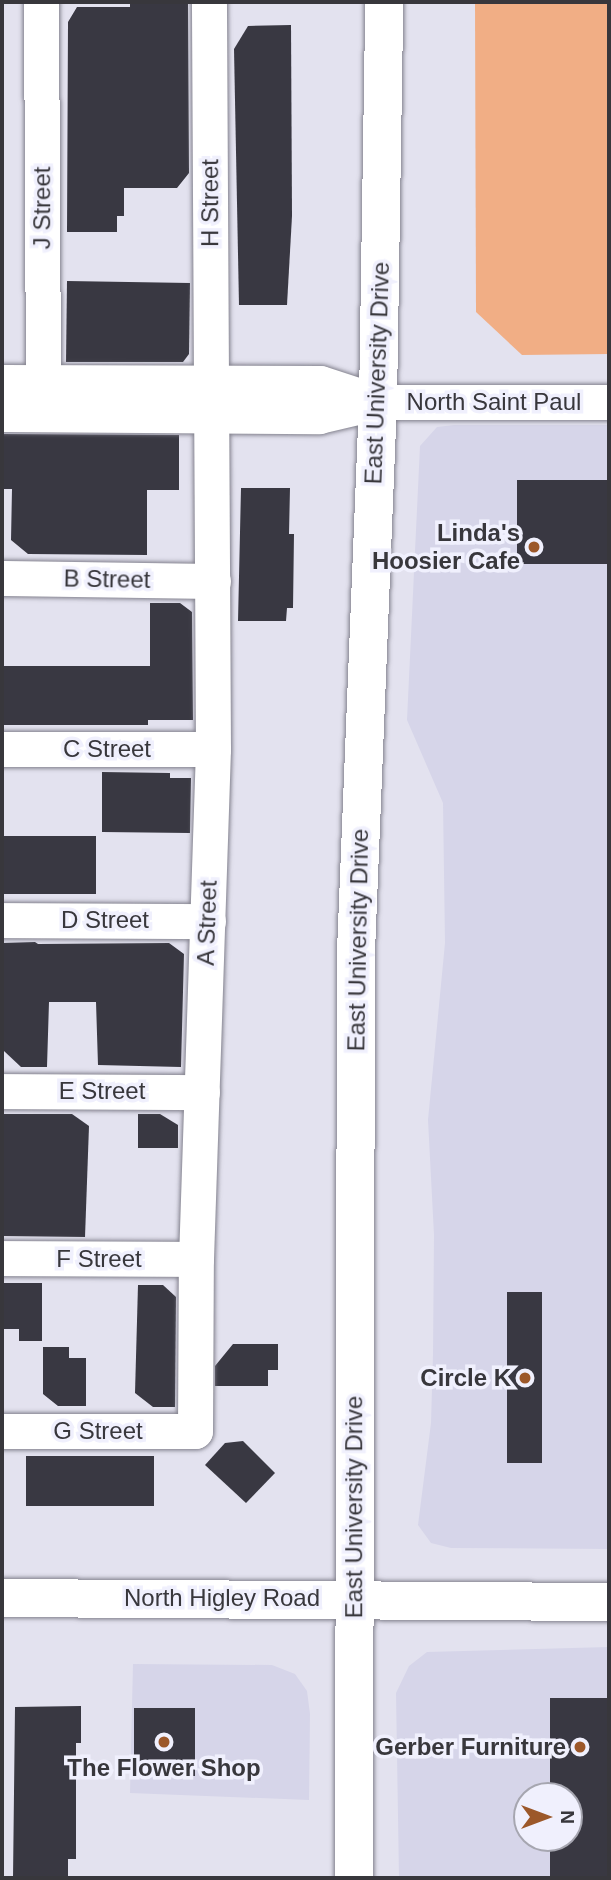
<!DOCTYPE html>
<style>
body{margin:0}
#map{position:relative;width:611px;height:1880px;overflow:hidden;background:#e3e2ef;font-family:Helvetica,sans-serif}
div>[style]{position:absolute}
.built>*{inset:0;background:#d6d5e9}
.green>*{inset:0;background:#f1ae85}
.building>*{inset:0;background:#393842;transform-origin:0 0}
.roads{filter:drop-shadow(0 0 2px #83828e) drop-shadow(0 0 2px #83828e)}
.street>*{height:35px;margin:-17.5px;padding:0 17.5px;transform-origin:17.5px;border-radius:17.5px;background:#fff}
.secondary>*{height:38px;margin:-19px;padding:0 19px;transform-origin:19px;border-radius:19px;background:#fff}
.dots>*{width:19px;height:19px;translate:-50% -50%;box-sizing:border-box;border:4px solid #f0f0fd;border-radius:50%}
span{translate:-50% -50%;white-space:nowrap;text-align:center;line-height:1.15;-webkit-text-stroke:7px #f0f0fd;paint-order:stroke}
.street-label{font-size:24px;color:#38373c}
.poi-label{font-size:24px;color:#38373c;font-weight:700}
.right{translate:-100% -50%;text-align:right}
.frame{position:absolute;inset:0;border:4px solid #38373c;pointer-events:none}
.north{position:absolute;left:513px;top:1782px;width:70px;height:70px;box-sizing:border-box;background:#f0f0fd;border:2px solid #a6a6b0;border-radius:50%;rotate:90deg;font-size:19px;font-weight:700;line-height:28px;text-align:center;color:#38373c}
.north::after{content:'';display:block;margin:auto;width:24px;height:32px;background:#9c582a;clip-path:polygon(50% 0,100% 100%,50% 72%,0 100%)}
</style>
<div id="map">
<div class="built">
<div style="clip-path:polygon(454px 425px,609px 425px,609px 1549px,451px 1548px,431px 1543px,418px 1525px,431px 1423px,433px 1354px,434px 1235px,428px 1120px,445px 943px,443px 803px,407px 720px,420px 446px,437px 427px)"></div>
<div style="clip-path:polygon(evenodd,609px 1647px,609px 1878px,399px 1878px,396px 1693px,409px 1666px,427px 1652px,609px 1647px,527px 1796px,569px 1796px,569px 1838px,527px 1838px,527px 1796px)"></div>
<div style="clip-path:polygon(133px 1664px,272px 1665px,295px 1674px,307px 1691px,310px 1714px,309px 1800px,130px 1793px)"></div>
</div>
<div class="green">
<div style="clip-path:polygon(475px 2px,609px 2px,609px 354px,522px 355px,476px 312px)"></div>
</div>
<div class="building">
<div style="clip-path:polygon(130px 2px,188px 2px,189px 173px,177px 188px,124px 188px,124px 216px,117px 216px,117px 232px,67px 232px,68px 22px,77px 7px,130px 7px)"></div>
<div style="clip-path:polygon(291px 25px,292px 216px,287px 305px,239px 305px,234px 49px,248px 26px)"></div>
<div style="clip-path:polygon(67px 281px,190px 283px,189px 354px,183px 362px,66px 362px)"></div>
<div style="clip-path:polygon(2px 434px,179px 435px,179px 490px,147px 490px,147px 555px,28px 554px,11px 540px,12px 489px,2px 489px)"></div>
<div style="left:517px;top:480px;width:92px;height:84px"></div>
<div style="clip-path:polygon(241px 488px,290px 488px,289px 534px,294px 534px,293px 608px,287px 608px,286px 621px,238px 621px)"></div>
<div style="clip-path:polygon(150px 603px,180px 603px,192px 612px,193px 720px,148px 720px,148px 725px,2px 725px,2px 666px,150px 666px)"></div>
<div style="clip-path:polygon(102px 772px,170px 773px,170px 778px,191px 778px,190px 833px,102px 832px)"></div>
<div style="left:2px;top:836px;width:94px;height:58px"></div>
<div style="clip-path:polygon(35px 942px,38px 944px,169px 943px,184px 954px,181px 1067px,98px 1065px,96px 1002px,49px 1002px,47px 1067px,21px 1067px,4px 1051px,2px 943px)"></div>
<div style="clip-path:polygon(3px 1114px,72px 1114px,89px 1126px,85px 1237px,2px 1236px)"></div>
<div style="clip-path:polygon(138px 1114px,160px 1114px,178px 1125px,178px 1148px,138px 1148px)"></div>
<div style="clip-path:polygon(2px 1283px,42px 1283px,42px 1341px,19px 1341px,19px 1329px,2px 1329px)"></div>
<div style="clip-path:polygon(138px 1285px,163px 1285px,176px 1297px,175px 1407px,153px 1407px,135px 1393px)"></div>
<div style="left:507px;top:1292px;width:35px;height:171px"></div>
<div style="clip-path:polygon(233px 1344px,278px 1344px,278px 1370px,268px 1370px,268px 1386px,215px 1386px,215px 1366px)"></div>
<div style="clip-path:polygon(43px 1347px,69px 1347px,69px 1358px,86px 1358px,86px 1406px,58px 1406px,43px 1394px)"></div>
<div style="clip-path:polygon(243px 1441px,275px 1473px,246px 1503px,205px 1465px,225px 1443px)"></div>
<div style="left:26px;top:1456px;width:128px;height:50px"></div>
<div style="clip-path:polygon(550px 1698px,609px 1698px,609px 1876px,550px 1876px,550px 1838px,569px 1838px,569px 1796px,550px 1796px)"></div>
<div style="clip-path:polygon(81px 1706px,81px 1743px,76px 1743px,76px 1859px,68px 1859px,68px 1878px,13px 1878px,15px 1707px)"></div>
<div style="left:134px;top:1708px;width:61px;height:68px"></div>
</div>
<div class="roads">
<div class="street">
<div style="left:41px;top:2px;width:412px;rotate:89.7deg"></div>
<div style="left:2px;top:382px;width:318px;rotate:0.2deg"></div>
<div style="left:320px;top:383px;width:61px;rotate:18.1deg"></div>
<div style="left:2px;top:414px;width:317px;rotate:0.4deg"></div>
<div style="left:319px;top:416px;width:61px;rotate:-13.3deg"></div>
<div style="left:378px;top:402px;width:231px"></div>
<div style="left:2px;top:578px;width:211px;rotate:0.8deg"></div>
<div style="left:2px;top:749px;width:211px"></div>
<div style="left:2px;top:920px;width:206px;rotate:0.3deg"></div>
<div style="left:2px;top:1091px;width:200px;rotate:0.3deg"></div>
<div style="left:2px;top:1258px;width:194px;rotate:0.3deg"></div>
<div style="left:2px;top:1431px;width:193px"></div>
<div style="left:195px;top:1431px;width:172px;rotate:-89.7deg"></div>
<div style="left:196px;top:1259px;width:510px;rotate:-88.09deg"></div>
<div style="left:213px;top:749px;width:747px;rotate:-90.31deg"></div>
</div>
<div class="secondary">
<div style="left:2px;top:1598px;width:607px;rotate:0.38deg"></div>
<div style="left:354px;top:1878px;width:927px;rotate:-89.88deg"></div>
<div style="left:356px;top:951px;width:549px;rotate:-87.71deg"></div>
<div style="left:378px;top:402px;width:400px;rotate:-89.1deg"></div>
</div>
</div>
<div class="dots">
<div style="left:534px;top:547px;background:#9c582a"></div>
<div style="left:525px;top:1378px;background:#9c582a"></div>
<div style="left:164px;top:1742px;background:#9c582a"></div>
<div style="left:580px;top:1747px;background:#9c582a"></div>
</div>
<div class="street-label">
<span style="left:210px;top:203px;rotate:-90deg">H Street</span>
<span style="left:42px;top:208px;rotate:-90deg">J Street</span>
<span style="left:377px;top:373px;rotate:-88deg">East University Drive</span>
<span style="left:494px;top:402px">North Saint Paul</span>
<span style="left:107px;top:579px;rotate:1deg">B Street</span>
<span style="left:107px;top:749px">C Street</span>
<span style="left:105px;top:920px">D Street</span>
<span style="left:207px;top:923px;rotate:-88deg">A Street</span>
<span style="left:358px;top:940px;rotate:-89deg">East University Drive</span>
<span style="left:102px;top:1091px">E Street</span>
<span style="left:99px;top:1259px">F Street</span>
<span style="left:98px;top:1431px">G Street</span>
<span style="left:354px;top:1507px;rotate:-90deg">East University Drive</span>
<span style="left:222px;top:1598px">North Higley Road</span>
</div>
<div class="poi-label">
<span class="right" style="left:520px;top:547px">Linda's<br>Hoosier Cafe</span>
<span class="right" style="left:511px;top:1378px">Circle K</span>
<span class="right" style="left:566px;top:1747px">Gerber Furniture</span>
<span style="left:164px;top:1768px">The Flower Shop</span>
</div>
<div class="frame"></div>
<div class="north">N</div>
</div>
